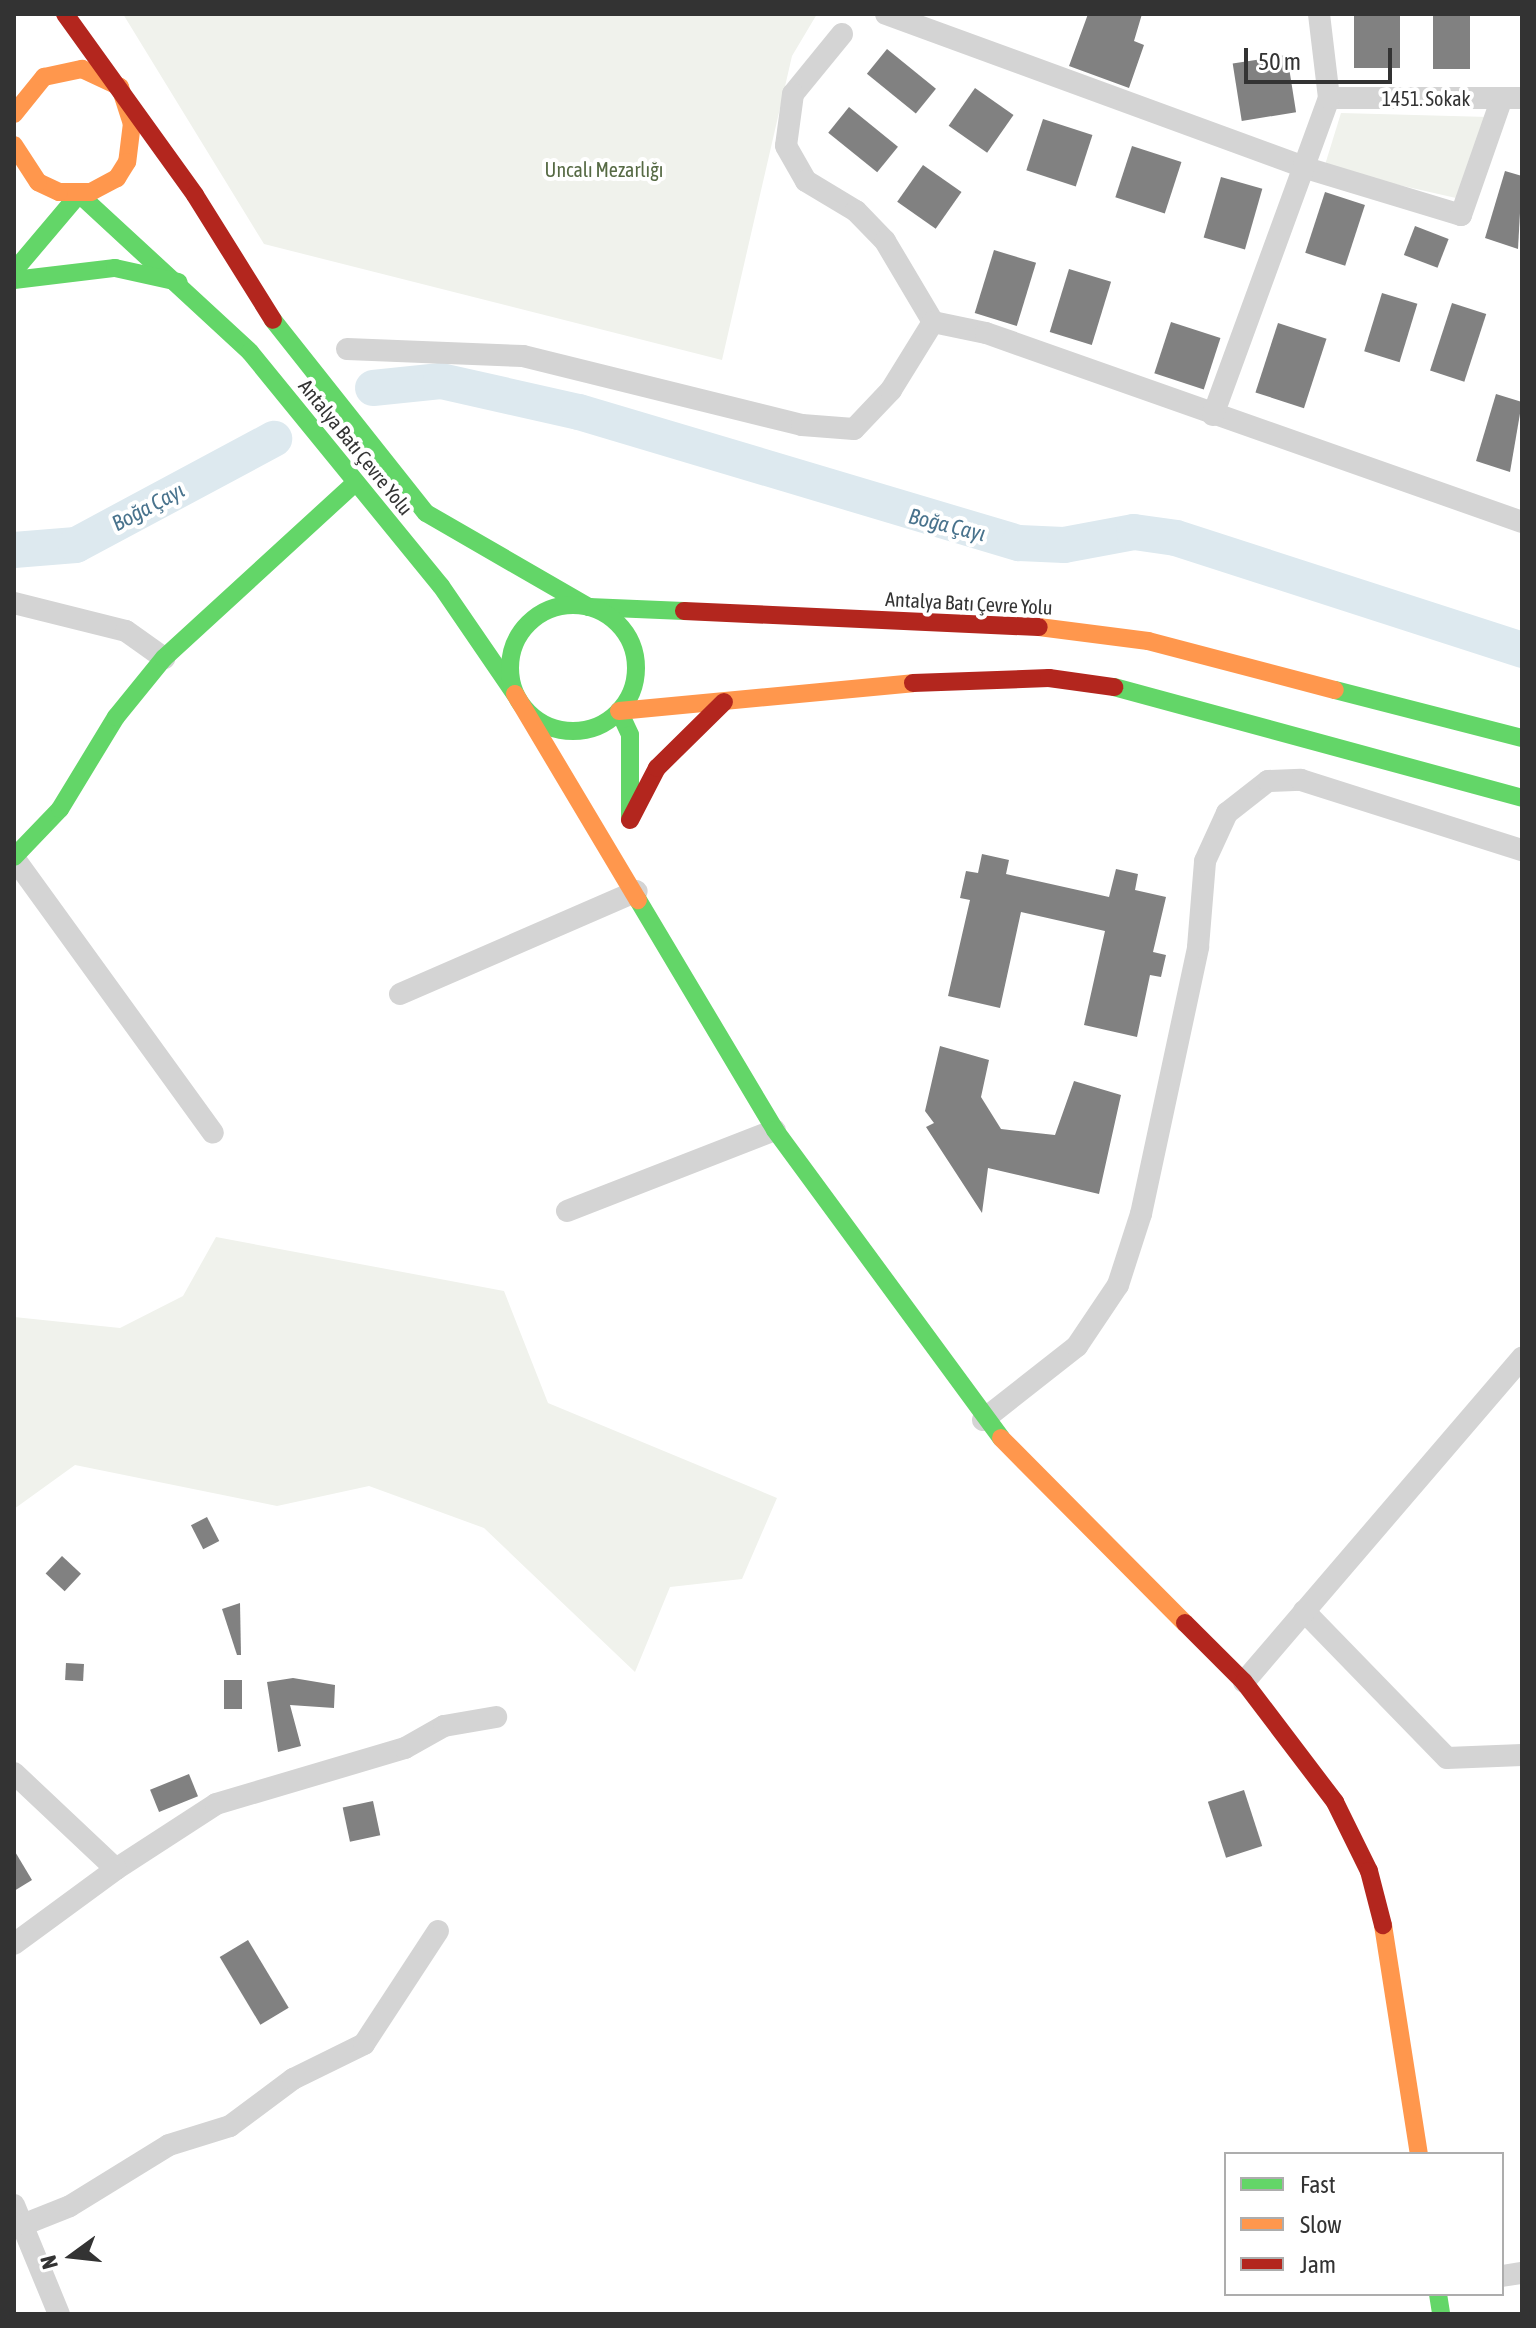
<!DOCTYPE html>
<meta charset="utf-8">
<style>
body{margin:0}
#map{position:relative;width:1536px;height:2328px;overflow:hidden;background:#fff;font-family:"Asap Condensed",sans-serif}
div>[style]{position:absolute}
.green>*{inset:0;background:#f0f2ec}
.river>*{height:36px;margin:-18px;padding:0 18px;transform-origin:18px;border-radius:18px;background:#dde9ef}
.building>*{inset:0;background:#818181;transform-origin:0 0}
.street>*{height:22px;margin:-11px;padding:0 11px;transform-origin:11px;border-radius:11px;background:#d4d4d4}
.fast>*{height:18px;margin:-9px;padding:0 9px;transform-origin:9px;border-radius:9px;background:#63d668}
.fast>.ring{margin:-9px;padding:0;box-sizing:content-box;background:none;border:18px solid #63d668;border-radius:50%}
.slow>*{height:18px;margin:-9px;padding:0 9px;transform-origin:9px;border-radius:9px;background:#ff974d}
.jam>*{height:18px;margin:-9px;padding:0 9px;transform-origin:9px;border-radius:9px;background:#b3261e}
span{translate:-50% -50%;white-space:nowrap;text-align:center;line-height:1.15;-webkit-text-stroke:8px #fff;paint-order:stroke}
.street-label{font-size:20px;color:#333}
.park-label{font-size:20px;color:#566a44}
.water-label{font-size:22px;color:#49738d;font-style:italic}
.frame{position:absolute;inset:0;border:16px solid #333;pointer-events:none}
.legend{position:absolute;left:1224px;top:2152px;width:280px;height:144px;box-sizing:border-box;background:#fff;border:2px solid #adadad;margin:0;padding:10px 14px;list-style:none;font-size:24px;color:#333}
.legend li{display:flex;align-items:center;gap:16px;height:40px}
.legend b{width:40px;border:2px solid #adadad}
.north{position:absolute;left:32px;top:2216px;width:80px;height:80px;-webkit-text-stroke:6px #fff;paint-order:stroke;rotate:255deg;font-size:22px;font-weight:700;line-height:32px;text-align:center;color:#333}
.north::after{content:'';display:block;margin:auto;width:28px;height:36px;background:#333;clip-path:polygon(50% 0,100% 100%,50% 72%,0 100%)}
.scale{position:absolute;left:1244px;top:48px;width:148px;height:36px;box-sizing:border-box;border:4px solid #333;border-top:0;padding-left:10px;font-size:24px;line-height:28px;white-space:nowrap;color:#333;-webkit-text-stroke:6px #fff;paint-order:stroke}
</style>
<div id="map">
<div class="green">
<div style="clip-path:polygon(123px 14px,817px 14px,792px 56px,722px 360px,264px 244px)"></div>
<div style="clip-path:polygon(1341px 113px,1489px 117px,1456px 198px,1324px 168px)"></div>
<div style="clip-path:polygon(216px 1237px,504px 1291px,548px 1403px,777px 1498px,742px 1579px,670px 1587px,635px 1672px,484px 1528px,369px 1486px,277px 1506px,75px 1465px,14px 1509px,14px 1317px,120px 1328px,183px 1296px)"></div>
</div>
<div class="river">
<div style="left:373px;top:388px;width:68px;rotate:-5.9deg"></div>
<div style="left:441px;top:381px;width:141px;rotate:12.7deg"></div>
<div style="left:579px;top:412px;width:459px;rotate:16.6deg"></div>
<div style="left:1019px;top:543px;width:45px;rotate:2.5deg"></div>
<div style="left:1064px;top:545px;width:71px;rotate:-10.5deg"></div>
<div style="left:1134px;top:532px;width:42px;rotate:8.1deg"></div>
<div style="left:1176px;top:538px;width:364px;rotate:17.9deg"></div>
<div style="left:14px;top:550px;width:62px;rotate:-4.6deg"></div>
<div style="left:76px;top:545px;width:225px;rotate:-28.2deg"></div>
</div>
<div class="building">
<div style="clip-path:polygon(1088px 14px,1142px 14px,1134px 41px,1144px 45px,1129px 88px,1069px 66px)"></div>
<div style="left:1354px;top:14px;width:46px;height:54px"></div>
<div style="left:1433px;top:14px;width:37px;height:55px"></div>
<div style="left:887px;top:49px;width:63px;height:32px;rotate:39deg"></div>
<div style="left:1287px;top:55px;width:58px;height:55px;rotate:81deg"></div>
<div style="left:975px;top:88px;width:47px;height:46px;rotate:35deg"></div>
<div style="left:849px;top:107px;width:63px;height:33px;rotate:39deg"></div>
<div style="left:1043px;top:119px;width:52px;height:54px;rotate:18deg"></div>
<div style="left:1132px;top:146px;width:52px;height:54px;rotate:18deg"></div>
<div style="left:923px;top:165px;width:47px;height:45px;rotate:35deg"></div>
<div style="clip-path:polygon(1505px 171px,1522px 176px,1518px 249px,1485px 238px)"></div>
<div style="left:1221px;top:177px;width:43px;height:63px;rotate:16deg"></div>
<div style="left:1325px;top:192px;width:42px;height:64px;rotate:18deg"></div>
<div style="left:1415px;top:226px;width:36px;height:31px;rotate:21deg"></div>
<div style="left:994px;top:250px;width:44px;height:66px;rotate:17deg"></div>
<div style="left:1069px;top:269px;width:44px;height:66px;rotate:17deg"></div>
<div style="left:1382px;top:293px;width:37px;height:61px;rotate:17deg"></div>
<div style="left:1452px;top:303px;width:36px;height:71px;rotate:18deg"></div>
<div style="left:1171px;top:322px;width:52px;height:54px;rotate:18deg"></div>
<div style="left:1278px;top:323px;width:51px;height:73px;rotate:18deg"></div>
<div style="clip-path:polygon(1496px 394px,1522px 402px,1510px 472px,1476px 461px)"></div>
<div style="clip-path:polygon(982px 854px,1009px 860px,1006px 874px,1109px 897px,1116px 869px,1138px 874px,1135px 890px,1166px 897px,1153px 952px,1166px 955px,1161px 977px,1150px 975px,1137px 1037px,1084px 1025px,1105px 931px,1021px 912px,1000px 1008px,948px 996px,970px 900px,960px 898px,966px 871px,978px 873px)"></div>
<div style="clip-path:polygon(940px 1046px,989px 1060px,981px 1097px,1001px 1129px,1055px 1135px,1074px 1081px,1121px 1095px,1099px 1194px,988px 1168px,982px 1213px,926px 1127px,934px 1123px,925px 1111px)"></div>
<div style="left:207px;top:1517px;width:27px;height:18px;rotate:63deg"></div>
<div style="left:62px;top:1556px;width:26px;height:24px;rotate:43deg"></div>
<div style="clip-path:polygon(240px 1603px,241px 1655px,237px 1655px,222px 1609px)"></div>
<div style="left:66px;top:1663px;width:18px;height:17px;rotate:3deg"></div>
<div style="clip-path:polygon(293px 1678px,335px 1685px,334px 1708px,290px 1705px,301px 1746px,278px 1752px,267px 1682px)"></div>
<div style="left:242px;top:1680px;width:29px;height:18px;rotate:90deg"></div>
<div style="left:189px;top:1774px;width:24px;height:42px;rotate:68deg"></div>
<div style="left:1244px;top:1790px;width:59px;height:38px;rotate:72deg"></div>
<div style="left:373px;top:1801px;width:35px;height:31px;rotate:78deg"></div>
<div style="clip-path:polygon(14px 1850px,32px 1880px,14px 1891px)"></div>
<div style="left:248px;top:1940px;width:79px;height:33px;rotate:59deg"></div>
</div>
<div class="street">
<div style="left:886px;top:14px;width:447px;rotate:20.1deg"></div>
<div style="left:1306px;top:168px;width:162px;rotate:16.9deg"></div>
<div style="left:1461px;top:215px;width:124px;rotate:-70.7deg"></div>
<div style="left:842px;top:34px;width:77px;rotate:129.2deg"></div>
<div style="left:793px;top:94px;width:52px;rotate:97.7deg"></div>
<div style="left:786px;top:146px;width:40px;rotate:60.3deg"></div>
<div style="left:806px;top:181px;width:58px;rotate:31deg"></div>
<div style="left:856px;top:211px;width:42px;rotate:46deg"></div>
<div style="left:885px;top:241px;width:94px;rotate:59.3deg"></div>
<div style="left:1329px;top:98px;width:193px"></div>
<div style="left:347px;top:349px;width:176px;rotate:2.3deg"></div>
<div style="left:523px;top:356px;width:287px;rotate:13.9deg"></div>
<div style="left:802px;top:425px;width:52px;rotate:4.4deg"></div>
<div style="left:854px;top:429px;width:54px;rotate:-46.5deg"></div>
<div style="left:891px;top:390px;width:80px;rotate:-58.3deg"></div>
<div style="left:933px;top:322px;width:54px;rotate:11.7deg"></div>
<div style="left:986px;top:333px;width:568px;rotate:19.42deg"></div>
<div style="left:1213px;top:415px;width:338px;rotate:-69.9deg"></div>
<div style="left:1329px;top:98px;width:85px;rotate:-96.8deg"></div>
<div style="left:14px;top:603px;width:115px;rotate:14deg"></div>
<div style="left:126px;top:631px;width:47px;rotate:35.4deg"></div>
<div style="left:14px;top:858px;width:339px;rotate:54.1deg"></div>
<div style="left:400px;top:994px;width:258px;rotate:-23.5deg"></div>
<div style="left:567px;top:1211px;width:223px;rotate:-21.3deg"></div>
<div style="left:983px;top:1420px;width:120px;rotate:-38.2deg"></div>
<div style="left:1077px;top:1346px;width:73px;rotate:-56.1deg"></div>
<div style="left:1118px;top:1285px;width:75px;rotate:-72.1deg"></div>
<div style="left:1141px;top:1214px;width:273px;rotate:-77.9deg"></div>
<div style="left:1198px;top:947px;width:86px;rotate:-85.3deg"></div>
<div style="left:1205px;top:861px;width:53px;rotate:-65.4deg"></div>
<div style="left:1227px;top:813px;width:52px;rotate:-38deg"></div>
<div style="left:1268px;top:781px;width:33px;rotate:-2deg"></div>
<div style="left:1301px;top:780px;width:232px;rotate:17.6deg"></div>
<div style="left:1304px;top:1611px;width:205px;rotate:45.8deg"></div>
<div style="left:1447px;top:1758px;width:75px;rotate:-2.3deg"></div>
<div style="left:1244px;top:1682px;width:427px;rotate:-49.4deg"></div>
<div style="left:14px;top:1773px;width:140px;rotate:43.3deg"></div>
<div style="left:116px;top:1869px;width:119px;rotate:-33deg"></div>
<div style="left:216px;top:1804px;width:197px;rotate:-16.5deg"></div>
<div style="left:405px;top:1748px;width:45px;rotate:-29.4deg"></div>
<div style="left:444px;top:1726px;width:53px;rotate:-9.8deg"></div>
<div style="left:14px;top:1944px;width:127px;rotate:-36.3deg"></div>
<div style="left:14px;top:2205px;width:118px;rotate:67.6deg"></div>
<div style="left:25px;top:2224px;width:48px;rotate:-21.8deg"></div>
<div style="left:70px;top:2206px;width:116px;rotate:-31.6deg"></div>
<div style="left:169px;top:2145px;width:64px;rotate:-17.3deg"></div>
<div style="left:230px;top:2126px;width:79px;rotate:-36.7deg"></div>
<div style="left:293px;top:2079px;width:79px;rotate:-26.2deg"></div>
<div style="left:364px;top:2044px;width:135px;rotate:-56.8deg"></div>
<div style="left:1502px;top:2276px;width:20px;rotate:-9deg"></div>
</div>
<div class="fast">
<div style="left:14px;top:271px;width:101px;rotate:-49.8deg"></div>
<div style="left:79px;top:194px;width:233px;rotate:42.7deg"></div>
<div style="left:250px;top:352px;width:302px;rotate:50.8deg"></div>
<div style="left:441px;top:586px;width:131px;rotate:55.6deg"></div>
<div style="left:14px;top:280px;width:102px;rotate:-6.8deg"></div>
<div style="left:115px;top:268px;width:65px;rotate:12.5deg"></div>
<div style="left:273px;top:320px;width:246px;rotate:51.6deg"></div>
<div style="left:426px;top:513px;width:188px;rotate:30deg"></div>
<div style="left:589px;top:607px;width:95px;rotate:2.4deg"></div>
<div class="ring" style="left:510px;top:605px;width:108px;height:108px"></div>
<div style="left:1114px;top:687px;width:423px;rotate:15.2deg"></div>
<div style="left:1335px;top:690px;width:193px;rotate:14.4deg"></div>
<div style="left:619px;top:711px;width:26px;rotate:65deg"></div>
<div style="left:630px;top:735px;width:82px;rotate:90deg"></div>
<div style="left:14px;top:857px;width:66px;rotate:-46.2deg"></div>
<div style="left:60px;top:809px;width:108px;rotate:-58.7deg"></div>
<div style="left:116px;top:717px;width:76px;rotate:-50.9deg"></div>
<div style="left:164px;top:658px;width:260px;rotate:-42.5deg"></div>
<div style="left:638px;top:900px;width:268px;rotate:59.2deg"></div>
<div style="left:775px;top:1130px;width:382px;rotate:53.7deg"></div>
<div style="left:1438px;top:2294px;width:20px;rotate:81deg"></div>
</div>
<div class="slow">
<div style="left:14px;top:114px;width:48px;rotate:-51deg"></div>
<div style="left:44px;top:77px;width:39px;rotate:-12deg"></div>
<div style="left:82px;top:69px;width:42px;rotate:25.3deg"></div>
<div style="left:120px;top:87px;width:38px;rotate:72deg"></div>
<div style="left:132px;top:123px;width:39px;rotate:97deg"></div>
<div style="left:127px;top:162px;width:19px;rotate:122deg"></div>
<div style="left:117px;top:178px;width:30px;rotate:152deg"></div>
<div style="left:91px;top:192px;width:32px;rotate:180deg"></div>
<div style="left:59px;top:192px;width:23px;rotate:-155deg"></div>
<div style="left:38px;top:182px;width:44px;rotate:-123deg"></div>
<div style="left:1039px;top:627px;width:110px;rotate:7.3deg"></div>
<div style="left:1148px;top:641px;width:193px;rotate:14.7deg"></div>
<div style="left:515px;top:694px;width:240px;rotate:59.2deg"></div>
<div style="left:619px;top:711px;width:295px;rotate:-5.4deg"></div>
<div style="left:1001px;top:1438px;width:261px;rotate:45.2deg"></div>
<div style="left:1383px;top:1925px;width:232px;rotate:81.1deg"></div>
</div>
<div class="jam">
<div style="left:65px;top:14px;width:223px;rotate:54.3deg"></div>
<div style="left:195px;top:195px;width:147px;rotate:58deg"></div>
<div style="left:684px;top:611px;width:355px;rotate:2.6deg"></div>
<div style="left:913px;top:683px;width:136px;rotate:-2.1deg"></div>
<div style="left:1049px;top:678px;width:66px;rotate:7.9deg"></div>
<div style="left:630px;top:820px;width:59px;rotate:-62.6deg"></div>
<div style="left:657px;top:768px;width:94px;rotate:-44.6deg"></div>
<div style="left:1185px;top:1623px;width:83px;rotate:45deg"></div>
<div style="left:1244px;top:1682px;width:151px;rotate:52.8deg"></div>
<div style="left:1335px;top:1802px;width:77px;rotate:63.8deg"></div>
<div style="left:1369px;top:1871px;width:56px;rotate:75.5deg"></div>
</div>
<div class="street-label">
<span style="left:1426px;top:98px">1451. Sokak</span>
<span style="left:356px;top:447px;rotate:51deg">Antalya Batı Çevre Yolu</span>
<span style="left:969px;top:603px;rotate:3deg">Antalya Batı Çevre Yolu</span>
</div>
<div class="park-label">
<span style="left:604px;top:169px">Uncalı Mezarlığı</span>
</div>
<div class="water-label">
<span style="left:148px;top:507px;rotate:-28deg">Boğa Çayı</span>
<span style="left:947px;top:525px;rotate:14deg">Boğa Çayı</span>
</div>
<div class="frame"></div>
<ul class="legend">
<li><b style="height:10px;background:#63d668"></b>Fast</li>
<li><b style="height:10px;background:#ff974d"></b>Slow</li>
<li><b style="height:10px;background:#b3261e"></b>Jam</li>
</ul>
<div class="north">N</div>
<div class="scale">50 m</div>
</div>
